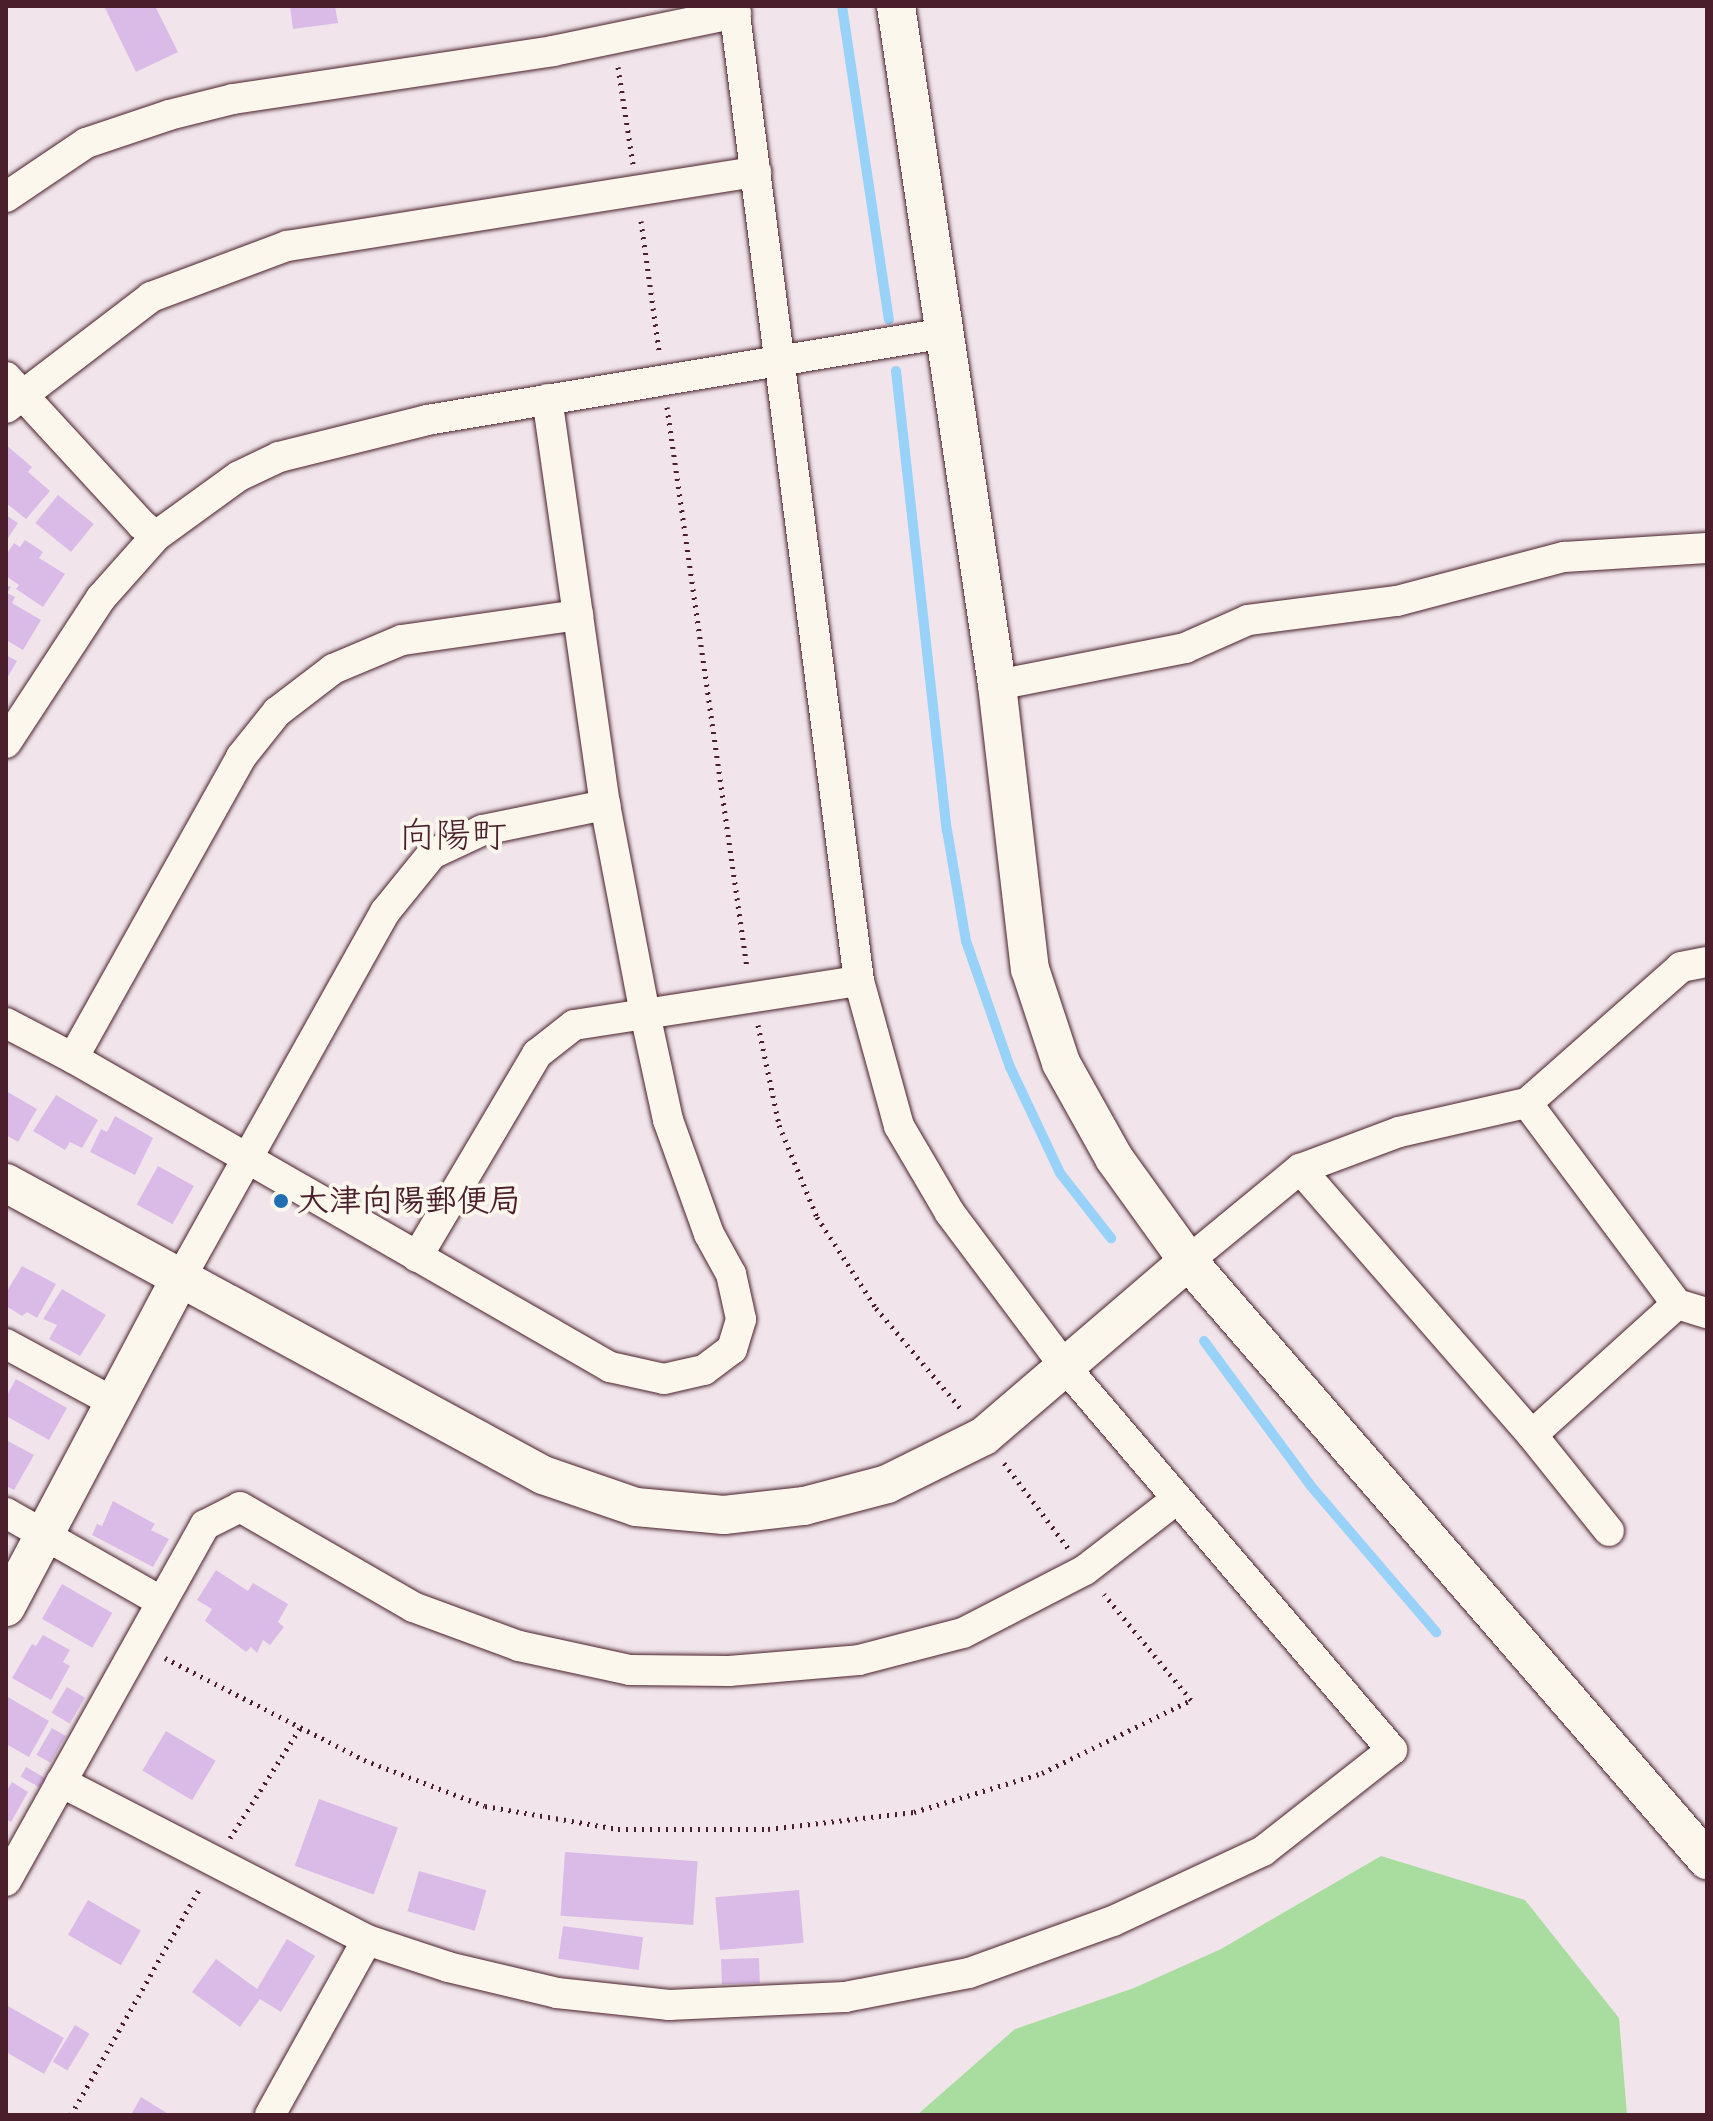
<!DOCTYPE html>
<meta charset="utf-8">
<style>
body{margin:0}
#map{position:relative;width:1713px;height:2121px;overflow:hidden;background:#f1e5eb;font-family:Caveat,"Klee One",sans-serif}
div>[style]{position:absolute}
.green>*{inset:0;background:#a8dd9f}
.stream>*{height:10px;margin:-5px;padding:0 5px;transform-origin:5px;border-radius:5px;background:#98d2f8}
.building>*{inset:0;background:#dabbe8;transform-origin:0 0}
.path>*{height:5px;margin-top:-2.5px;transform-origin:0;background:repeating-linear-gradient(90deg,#4a1f2b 0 2px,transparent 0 8px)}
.roads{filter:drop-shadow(0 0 2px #4a1f2b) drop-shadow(0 0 2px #4a1f2b)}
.minor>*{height:30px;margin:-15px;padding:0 15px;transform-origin:15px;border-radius:15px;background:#fbf7ec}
.tertiary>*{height:38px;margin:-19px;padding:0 19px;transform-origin:19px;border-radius:19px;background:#fbf7ec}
.dots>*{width:22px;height:22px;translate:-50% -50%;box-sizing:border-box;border:4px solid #fbf7ec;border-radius:50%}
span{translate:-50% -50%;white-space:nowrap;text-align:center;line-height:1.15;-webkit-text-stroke:8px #fbf7ec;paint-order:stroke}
.poi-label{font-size:32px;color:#4a1f2b;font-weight:700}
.left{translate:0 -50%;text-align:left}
.quarter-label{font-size:36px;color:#4a1f2b}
.frame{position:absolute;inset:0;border:8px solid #4a1f2b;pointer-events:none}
</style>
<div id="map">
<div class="green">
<div style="clip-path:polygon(1381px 1856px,1525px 1900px,1619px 2018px,1627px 2115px,917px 2115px,1015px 2029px,1134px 1988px,1221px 1949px)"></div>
</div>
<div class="stream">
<div style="left:842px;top:6px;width:317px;rotate:81.5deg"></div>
<div style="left:896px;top:371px;width:462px;rotate:83.7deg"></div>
<div style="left:947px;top:830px;width:113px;rotate:80.3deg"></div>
<div style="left:966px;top:941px;width:133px;rotate:70.8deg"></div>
<div style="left:1010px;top:1067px;width:117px;rotate:64.7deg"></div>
<div style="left:1060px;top:1173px;width:83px;rotate:51.9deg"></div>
<div style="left:1204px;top:1341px;width:179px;rotate:53.6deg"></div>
<div style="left:1310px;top:1485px;width:194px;rotate:49.4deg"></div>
</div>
<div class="building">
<div style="clip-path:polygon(104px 6px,155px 6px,178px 52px,136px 72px)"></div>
<div style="clip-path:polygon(290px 6px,335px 6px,338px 23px,293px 29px)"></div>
<div style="clip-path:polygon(6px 445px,32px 467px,28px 472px,50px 491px,26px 519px,6px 503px)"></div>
<div style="left:58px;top:495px;width:46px;height:36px;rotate:39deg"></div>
<div style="clip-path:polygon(6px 515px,18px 523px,6px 541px)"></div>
<div style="clip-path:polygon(25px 540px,43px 552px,39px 558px,65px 574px,43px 607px,16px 589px,19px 585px,6px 576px,6px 555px,14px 543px,20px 547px)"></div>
<div style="clip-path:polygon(6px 585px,11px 587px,7px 593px,15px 597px,12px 603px,41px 620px,23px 650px,6px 640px)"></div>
<div style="clip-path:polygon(6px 655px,17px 661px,6px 680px)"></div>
<div style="clip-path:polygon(6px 1091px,37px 1109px,18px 1142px,6px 1135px)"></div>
<div style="clip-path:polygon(56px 1095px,98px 1120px,82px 1148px,70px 1142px,65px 1150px,33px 1131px)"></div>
<div style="clip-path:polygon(115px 1116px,153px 1138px,135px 1175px,90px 1152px,101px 1129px,107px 1132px)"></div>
<div style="left:158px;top:1166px;width:41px;height:44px;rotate:29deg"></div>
<div style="clip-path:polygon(22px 1266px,56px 1284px,37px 1318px,27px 1312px,22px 1316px,6px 1306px,6px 1293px)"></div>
<div style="clip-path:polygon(62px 1289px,106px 1315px,80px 1356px,49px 1339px,57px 1325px,43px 1319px)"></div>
<div style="clip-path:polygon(16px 1379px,67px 1408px,49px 1440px,6px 1416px,6px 1397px)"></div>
<div style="clip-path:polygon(6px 1440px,34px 1455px,14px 1490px,6px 1486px)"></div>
<div style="clip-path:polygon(113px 1501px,155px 1524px,151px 1530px,169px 1539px,153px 1567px,92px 1535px,97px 1524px,102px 1526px)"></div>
<div style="clip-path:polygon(216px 1570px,248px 1591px,253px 1583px,288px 1604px,278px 1622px,284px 1627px,270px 1645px,263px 1640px,257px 1653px,251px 1647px,246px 1652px,205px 1621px,212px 1609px,197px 1600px)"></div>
<div style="left:62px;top:1584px;width:58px;height:40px;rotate:30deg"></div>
<div style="clip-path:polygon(43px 1635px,70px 1650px,63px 1662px,70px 1666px,51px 1700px,12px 1678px,32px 1644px,36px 1646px)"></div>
<div style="left:67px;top:1687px;width:21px;height:30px;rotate:31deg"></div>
<div style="clip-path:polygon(6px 1696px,49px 1721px,29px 1757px,6px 1744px)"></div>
<div style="left:52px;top:1728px;width:16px;height:31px;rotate:30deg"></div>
<div style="left:166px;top:1731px;width:58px;height:46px;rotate:31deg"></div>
<div style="left:26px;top:1767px;width:22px;height:11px;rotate:30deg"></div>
<div style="clip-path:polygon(12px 1782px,28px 1792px,11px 1822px,6px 1819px,6px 1792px)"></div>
<div style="left:319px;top:1799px;width:84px;height:71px;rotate:20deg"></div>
<div style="left:565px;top:1852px;width:133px;height:64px;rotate:4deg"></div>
<div style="left:419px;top:1871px;width:70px;height:42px;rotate:16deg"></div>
<div style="left:799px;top:1890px;width:53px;height:84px;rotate:85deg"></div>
<div style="left:88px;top:1900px;width:61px;height:40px;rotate:30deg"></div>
<div style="left:563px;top:1926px;width:81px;height:33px;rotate:8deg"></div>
<div style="clip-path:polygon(287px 1939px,315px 1956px,281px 2012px,260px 1999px,240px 2027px,192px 1992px,216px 1959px,257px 1989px)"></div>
<div style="left:759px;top:1958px;width:25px;height:38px;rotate:88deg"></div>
<div style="clip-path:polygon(6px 2005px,64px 2038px,44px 2074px,6px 2052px)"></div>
<div style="left:75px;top:2025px;width:17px;height:43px;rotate:31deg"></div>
<div style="clip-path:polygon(141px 2097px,170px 2115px,131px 2115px)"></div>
</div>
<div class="path">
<div style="left:618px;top:67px;width:98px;rotate:81.2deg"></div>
<div style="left:641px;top:221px;width:130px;rotate:82.1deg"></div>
<div style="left:667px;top:407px;width:567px;rotate:81.88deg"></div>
<div style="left:758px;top:1025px;width:102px;rotate:78.1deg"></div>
<div style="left:779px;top:1125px;width:100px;rotate:67.6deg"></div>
<div style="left:817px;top:1217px;width:108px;rotate:57deg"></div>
<div style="left:876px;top:1308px;width:132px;rotate:49.9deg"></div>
<div style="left:1004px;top:1463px;width:106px;rotate:53deg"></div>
<div style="left:165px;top:1658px;width:224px;rotate:27.1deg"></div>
<div style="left:364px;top:1760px;width:129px;rotate:20.8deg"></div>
<div style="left:485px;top:1806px;width:135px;rotate:9.8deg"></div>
<div style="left:618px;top:1829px;width:150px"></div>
<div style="left:768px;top:1829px;width:147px;rotate:-6.6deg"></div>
<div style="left:914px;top:1812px;width:134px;rotate:-16.9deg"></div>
<div style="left:1042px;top:1773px;width:166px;rotate:-26.1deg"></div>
<div style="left:1191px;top:1700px;width:137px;rotate:-129.4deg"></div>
<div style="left:230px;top:1838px;width:130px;rotate:-57.5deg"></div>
<div style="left:71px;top:2115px;width:261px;rotate:-60.4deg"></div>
</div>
<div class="roads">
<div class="minor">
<div style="left:6px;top:197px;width:97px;rotate:-34deg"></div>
<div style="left:86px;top:143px;width:88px;rotate:-18.6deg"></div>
<div style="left:169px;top:115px;width:66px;rotate:-14deg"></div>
<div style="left:233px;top:99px;width:324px;rotate:-8.5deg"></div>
<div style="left:553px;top:51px;width:187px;rotate:-11.7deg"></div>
<div style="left:6px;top:377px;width:200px;rotate:47.4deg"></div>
<div style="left:141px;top:524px;width:19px;rotate:39deg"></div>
<div style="left:6px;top:408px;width:183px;rotate:-37.4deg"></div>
<div style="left:151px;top:297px;width:145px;rotate:-20.6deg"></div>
<div style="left:287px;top:246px;width:475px;rotate:-9deg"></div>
<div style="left:997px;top:685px;width:192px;rotate:-11.1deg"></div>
<div style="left:1185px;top:648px;width:69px;rotate:-24deg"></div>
<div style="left:1248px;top:620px;width:150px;rotate:-7.3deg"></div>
<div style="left:1397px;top:601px;width:173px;rotate:-14.8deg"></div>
<div style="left:1564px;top:557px;width:143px;rotate:-3.6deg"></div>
<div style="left:6px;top:743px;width:173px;rotate:-56.8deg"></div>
<div style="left:101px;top:598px;width:83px;rotate:-48.4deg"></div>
<div style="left:156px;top:536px;width:102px;rotate:-35.9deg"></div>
<div style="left:239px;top:476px;width:44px;rotate:-25.4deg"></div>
<div style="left:279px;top:457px;width:153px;rotate:-14deg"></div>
<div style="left:427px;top:420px;width:525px;rotate:-9.53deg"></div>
<div style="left:6px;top:1023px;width:76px;rotate:27.6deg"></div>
<div style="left:73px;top:1058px;width:620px;rotate:29.92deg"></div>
<div style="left:610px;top:1367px;width:55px;rotate:12.5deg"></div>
<div style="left:664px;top:1379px;width:41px;rotate:-12.7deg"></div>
<div style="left:704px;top:1370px;width:35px;rotate:-37deg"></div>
<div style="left:732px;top:1349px;width:31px;rotate:-73deg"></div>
<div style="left:741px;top:1319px;width:46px;rotate:-102.5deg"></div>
<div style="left:731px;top:1274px;width:46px;rotate:-118.8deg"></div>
<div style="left:709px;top:1234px;width:121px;rotate:-109.8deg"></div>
<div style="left:668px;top:1120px;width:108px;rotate:-102.2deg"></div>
<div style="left:645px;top:1014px;width:213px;rotate:-100.8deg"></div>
<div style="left:605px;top:805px;width:410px;rotate:-98.1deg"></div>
<div style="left:73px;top:1058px;width:345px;rotate:-60.8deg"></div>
<div style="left:241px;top:757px;width:58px;rotate:-51.3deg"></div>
<div style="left:277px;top:712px;width:71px;rotate:-37.5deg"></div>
<div style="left:333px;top:669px;width:75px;rotate:-22.8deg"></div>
<div style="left:402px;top:640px;width:178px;rotate:-8.1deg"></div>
<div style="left:1527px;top:1103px;width:205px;rotate:-41.4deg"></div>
<div style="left:1681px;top:967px;width:26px;rotate:-11deg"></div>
<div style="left:1300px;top:1169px;width:353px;rotate:48.9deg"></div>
<div style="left:1532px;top:1435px;width:123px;rotate:51.3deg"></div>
<div style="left:417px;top:1257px;width:236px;rotate:-59.4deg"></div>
<div style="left:537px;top:1054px;width:47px;rotate:-38.1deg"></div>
<div style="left:574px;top:1025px;width:288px;rotate:-8.8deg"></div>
<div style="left:1188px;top:1261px;width:145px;rotate:-39.4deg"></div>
<div style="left:1300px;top:1169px;width:106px;rotate:-20.5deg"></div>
<div style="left:1399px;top:1132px;width:131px;rotate:-12.8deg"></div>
<div style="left:1527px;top:1103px;width:251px;rotate:53.3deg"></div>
<div style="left:1677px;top:1304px;width:195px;rotate:137.9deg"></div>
<div style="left:181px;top:1277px;width:418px;rotate:-60.8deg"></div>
<div style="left:385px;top:912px;width:75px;rotate:-51deg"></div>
<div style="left:432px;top:854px;width:56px;rotate:-25.2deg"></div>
<div style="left:483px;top:830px;width:125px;rotate:-11.6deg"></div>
<div style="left:1677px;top:1304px;width:31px;rotate:17deg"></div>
<div style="left:6px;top:1344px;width:124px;rotate:28.4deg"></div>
<div style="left:6px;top:1513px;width:177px;rotate:29.7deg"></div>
<div style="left:61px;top:1782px;width:344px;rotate:27.3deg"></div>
<div style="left:367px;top:1940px;width:85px;rotate:18.4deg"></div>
<div style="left:448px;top:1967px;width:112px;rotate:13.4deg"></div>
<div style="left:557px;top:1993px;width:113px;rotate:6.1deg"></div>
<div style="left:669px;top:2005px;width:176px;rotate:-2.6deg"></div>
<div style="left:845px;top:1997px;width:126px;rotate:-11deg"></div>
<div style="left:969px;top:1973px;width:153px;rotate:-19.9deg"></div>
<div style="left:1113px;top:1921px;width:166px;rotate:-25deg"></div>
<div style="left:1263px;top:1851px;width:164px;rotate:-38.1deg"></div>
<div style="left:1392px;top:1750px;width:502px;rotate:-130.48deg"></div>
<div style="left:1066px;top:1368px;width:194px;rotate:-126.8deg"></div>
<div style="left:950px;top:1213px;width:101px;rotate:-120.4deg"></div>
<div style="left:899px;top:1126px;width:150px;rotate:-105.4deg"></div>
<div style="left:859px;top:981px;width:983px;rotate:-97.31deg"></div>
<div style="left:6px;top:1881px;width:408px;rotate:-60.8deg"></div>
<div style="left:205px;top:1525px;width:39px;rotate:-27deg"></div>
<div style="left:240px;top:1507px;width:200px;rotate:30deg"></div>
<div style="left:413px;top:1607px;width:113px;rotate:20.2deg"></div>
<div style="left:519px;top:1646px;width:114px;rotate:12.2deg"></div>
<div style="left:630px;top:1670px;width:99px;rotate:0.6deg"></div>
<div style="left:729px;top:1671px;width:130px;rotate:-4.8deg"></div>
<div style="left:859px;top:1660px;width:107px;rotate:-14.6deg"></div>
<div style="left:963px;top:1633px;width:137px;rotate:-27.3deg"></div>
<div style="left:1085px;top:1570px;width:116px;rotate:-37.7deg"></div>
<div style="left:270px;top:2115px;width:200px;rotate:-61deg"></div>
</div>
<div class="tertiary">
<div style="left:896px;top:6px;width:686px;rotate:81.54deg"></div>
<div style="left:997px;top:685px;width:286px;rotate:83.4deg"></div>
<div style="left:1030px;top:969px;width:99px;rotate:71.7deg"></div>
<div style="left:1061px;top:1063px;width:109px;rotate:60.8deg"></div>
<div style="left:1114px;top:1158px;width:127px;rotate:54.3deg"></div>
<div style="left:1188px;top:1261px;width:793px;rotate:49.09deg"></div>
<div style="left:6px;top:1183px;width:611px;rotate:28.54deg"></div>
<div style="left:543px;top:1475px;width:98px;rotate:19deg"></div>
<div style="left:636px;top:1507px;width:88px;rotate:5.2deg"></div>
<div style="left:724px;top:1515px;width:81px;rotate:-6.4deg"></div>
<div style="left:804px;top:1506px;width:86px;rotate:-14.8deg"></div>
<div style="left:887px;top:1484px;width:108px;rotate:-26.3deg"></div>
<div style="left:984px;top:1436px;width:269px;rotate:-40.6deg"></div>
<div style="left:6px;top:1607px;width:374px;rotate:-62.1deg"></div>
</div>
</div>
<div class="dots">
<div style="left:281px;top:1201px;background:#1f6fb2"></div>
</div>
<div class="poi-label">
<span class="left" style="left:297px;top:1201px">大津向陽郵便局</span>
</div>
<div class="quarter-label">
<span style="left:453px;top:836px">向陽町</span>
</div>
<div class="frame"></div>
</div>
